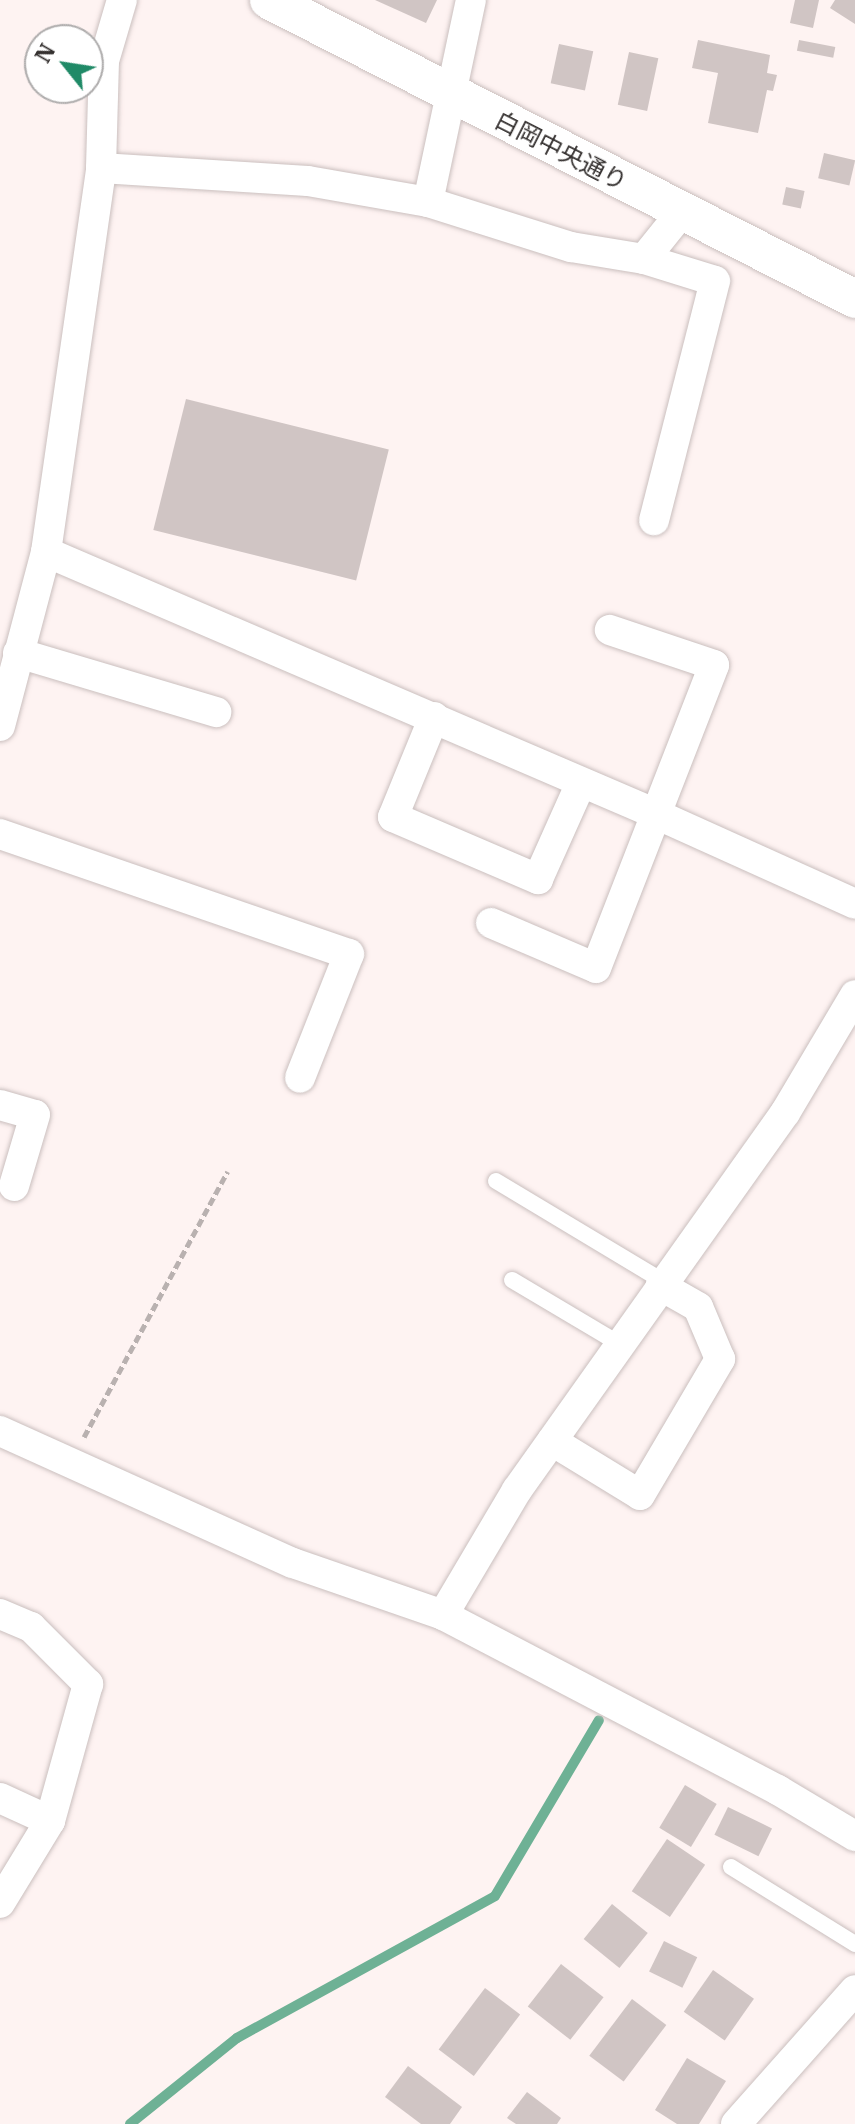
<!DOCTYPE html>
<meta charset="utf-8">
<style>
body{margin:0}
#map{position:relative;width:855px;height:2124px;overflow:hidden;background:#fef3f2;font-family:"IBM Plex Serif","Noto Sans JP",serif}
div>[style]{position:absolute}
.stream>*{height:10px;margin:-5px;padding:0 5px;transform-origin:5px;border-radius:5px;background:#6eb195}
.building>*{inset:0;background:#d0c5c4;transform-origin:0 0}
.path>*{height:5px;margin-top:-2.5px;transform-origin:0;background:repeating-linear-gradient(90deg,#b9b1b0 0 8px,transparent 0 12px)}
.roads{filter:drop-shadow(0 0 2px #cabfbe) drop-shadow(0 0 2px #cabfbe)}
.service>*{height:16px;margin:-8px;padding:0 8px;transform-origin:8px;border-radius:8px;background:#fff}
.minor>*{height:30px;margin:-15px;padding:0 15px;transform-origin:15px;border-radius:15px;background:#fff}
.tertiary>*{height:38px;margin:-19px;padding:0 19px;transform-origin:19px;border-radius:19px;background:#fff}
span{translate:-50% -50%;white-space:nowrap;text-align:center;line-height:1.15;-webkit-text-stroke:6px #fff;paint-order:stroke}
.street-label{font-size:24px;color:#34302f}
.north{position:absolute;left:24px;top:24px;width:80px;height:80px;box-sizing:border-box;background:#fff;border:2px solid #aeacac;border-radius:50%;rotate:300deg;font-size:22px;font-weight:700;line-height:32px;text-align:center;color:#34302f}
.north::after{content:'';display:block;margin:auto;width:28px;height:36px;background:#208a67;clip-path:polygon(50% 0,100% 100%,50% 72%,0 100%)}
</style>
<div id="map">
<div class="stream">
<div style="left:130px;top:2124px;width:137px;rotate:-38.8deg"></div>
<div style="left:237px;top:2038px;width:294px;rotate:-28.8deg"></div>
<div style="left:495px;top:1896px;width:204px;rotate:-59.4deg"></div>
</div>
<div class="building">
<div style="clip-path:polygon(375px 0,437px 0,426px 23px)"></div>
<div style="clip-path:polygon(795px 0,819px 0,813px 28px,790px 23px)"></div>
<div style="clip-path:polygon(835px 0,855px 0,855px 24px,830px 8px)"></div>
<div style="clip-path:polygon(698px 40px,770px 55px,767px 73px,777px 75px,773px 91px,767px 90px,758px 133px,708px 123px,718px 73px,692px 68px)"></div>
<div style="left:799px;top:40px;width:37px;height:11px;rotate:11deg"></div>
<div style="left:559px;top:44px;width:35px;height:40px;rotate:12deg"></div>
<div style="left:629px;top:52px;width:30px;height:54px;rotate:12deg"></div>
<div style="left:824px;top:153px;width:32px;height:26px;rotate:13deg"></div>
<div style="left:786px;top:187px;width:19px;height:18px;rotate:12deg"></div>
<div style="left:186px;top:399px;width:209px;height:135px;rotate:14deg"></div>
<div style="left:685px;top:1785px;width:37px;height:50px;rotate:31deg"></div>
<div style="left:728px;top:1807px;width:49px;height:31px;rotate:26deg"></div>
<div style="left:667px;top:1839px;width:46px;height:63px;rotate:34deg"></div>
<div style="left:612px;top:1904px;width:46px;height:45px;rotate:39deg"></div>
<div style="left:664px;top:1941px;width:37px;height:34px;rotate:26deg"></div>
<div style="left:561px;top:1964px;width:54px;height:54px;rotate:38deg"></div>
<div style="left:713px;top:1970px;width:50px;height:51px;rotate:35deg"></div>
<div style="left:485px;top:1988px;width:44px;height:77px;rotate:37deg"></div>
<div style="left:632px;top:1999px;width:43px;height:71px;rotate:37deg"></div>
<div style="clip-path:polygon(687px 2058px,726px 2081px,699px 2124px,677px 2124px,655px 2110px)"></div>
<div style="clip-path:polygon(408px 2066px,462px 2107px,450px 2124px,421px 2124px,385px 2097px)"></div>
<div style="clip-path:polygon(527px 2092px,561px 2118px,557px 2124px,516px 2124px,507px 2118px)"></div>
</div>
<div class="path">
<div style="left:84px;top:1437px;width:302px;rotate:-61.6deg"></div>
</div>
<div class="roads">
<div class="service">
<div style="left:496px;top:1181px;width:196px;rotate:31deg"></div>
<div style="left:512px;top:1280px;width:126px;rotate:30.7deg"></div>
<div style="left:731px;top:1867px;width:146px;rotate:31.8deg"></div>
</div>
<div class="minor">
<div style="left:101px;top:168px;width:207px;rotate:3.6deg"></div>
<div style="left:308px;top:181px;width:122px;rotate:9.9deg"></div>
<div style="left:428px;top:202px;width:150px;rotate:17.5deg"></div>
<div style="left:571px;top:247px;width:74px;rotate:9.3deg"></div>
<div style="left:644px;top:259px;width:59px;rotate:-51.2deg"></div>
<div style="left:428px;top:202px;width:207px;rotate:-78deg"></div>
<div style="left:644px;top:259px;width:74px;rotate:17.2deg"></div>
<div style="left:715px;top:281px;width:247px;rotate:104.3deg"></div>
<div style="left:46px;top:552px;width:664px;rotate:23.24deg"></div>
<div style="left:656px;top:814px;width:218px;rotate:24.3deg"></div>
<div style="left:18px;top:653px;width:207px;rotate:16.6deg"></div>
<div style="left:434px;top:717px;width:108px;rotate:112.3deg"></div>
<div style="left:393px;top:817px;width:158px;rotate:23.2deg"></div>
<div style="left:538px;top:879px;width:105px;rotate:-65.9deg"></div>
<div style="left:0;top:726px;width:180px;rotate:-75.2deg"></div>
<div style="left:46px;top:552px;width:388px;rotate:-81.8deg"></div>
<div style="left:101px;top:168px;width:107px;rotate:-88.4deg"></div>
<div style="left:104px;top:61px;width:64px;rotate:-73.6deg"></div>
<div style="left:0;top:834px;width:369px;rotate:19deg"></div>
<div style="left:349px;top:954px;width:133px;rotate:111.6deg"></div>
<div style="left:491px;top:923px;width:114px;rotate:23.2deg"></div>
<div style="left:596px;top:968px;width:325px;rotate:-68.7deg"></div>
<div style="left:714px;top:665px;width:110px;rotate:-161.4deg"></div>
<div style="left:0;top:1105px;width:36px;rotate:16deg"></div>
<div style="left:35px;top:1115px;width:74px;rotate:106.5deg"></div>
<div style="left:0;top:1431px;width:321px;rotate:24.3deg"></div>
<div style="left:293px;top:1563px;width:159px;rotate:19.1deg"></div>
<div style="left:443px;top:1615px;width:378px;rotate:27.6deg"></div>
<div style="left:778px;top:1790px;width:90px;rotate:30.9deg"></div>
<div style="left:552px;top:1441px;width:103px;rotate:31.5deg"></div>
<div style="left:640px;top:1495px;width:158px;rotate:-59.5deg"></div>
<div style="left:720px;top:1359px;width:56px;rotate:-112.9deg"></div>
<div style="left:698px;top:1307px;width:43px;rotate:-150.4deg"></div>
<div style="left:0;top:1614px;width:34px;rotate:23deg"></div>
<div style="left:31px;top:1627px;width:81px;rotate:45deg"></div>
<div style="left:88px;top:1684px;width:142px;rotate:105.5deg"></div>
<div style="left:50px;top:1821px;width:96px;rotate:121.4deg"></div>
<div style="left:443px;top:1615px;width:145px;rotate:-59.4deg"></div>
<div style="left:517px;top:1490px;width:463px;rotate:-54.6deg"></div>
<div style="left:785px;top:1113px;width:137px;rotate:-59.3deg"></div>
<div style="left:0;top:1798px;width:55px;rotate:24.7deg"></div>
<div style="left:736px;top:2124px;width:179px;rotate:-48.4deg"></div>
</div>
<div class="tertiary">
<div style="left:269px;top:0;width:658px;rotate:27.03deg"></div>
</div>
</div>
<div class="street-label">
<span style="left:561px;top:151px;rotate:27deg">白岡中央通り</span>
</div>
<div class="north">N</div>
</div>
